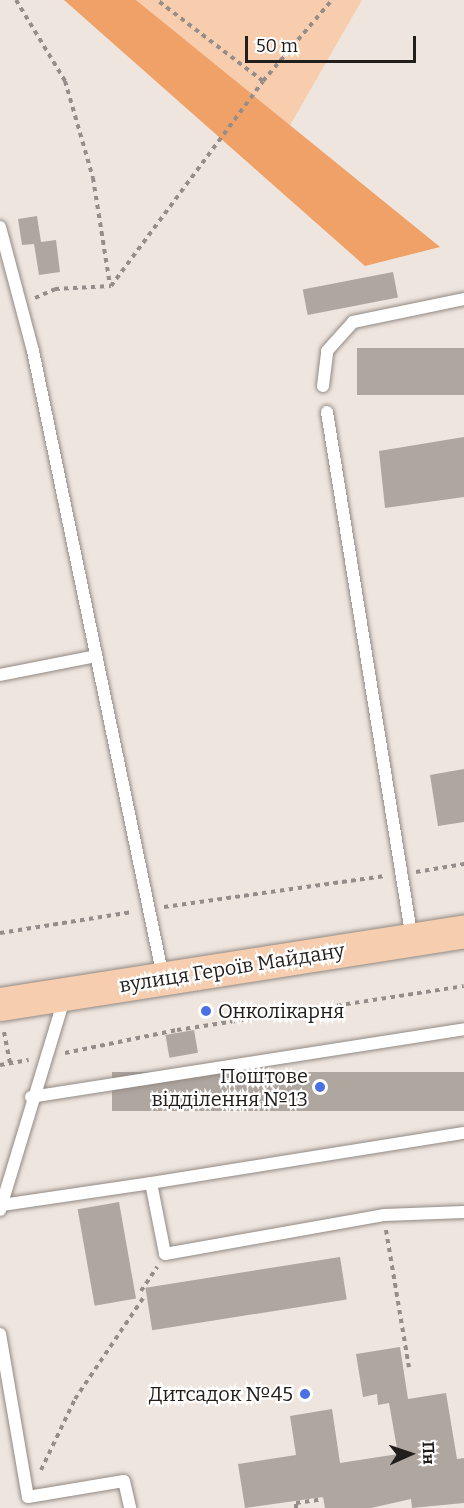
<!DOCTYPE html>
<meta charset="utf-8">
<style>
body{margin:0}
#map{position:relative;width:464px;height:1508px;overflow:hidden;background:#efe5df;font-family:Bitter,serif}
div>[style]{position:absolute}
.green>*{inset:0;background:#f8cdae}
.forest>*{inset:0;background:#efa167}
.building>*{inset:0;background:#afa6a0;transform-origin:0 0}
.path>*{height:4px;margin-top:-2px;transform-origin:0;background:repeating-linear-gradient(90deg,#958d89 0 4.5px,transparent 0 9px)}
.roads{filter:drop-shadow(0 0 2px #918983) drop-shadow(0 0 2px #918983)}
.service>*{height:12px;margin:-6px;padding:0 6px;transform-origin:6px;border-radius:6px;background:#fff}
.primary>*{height:33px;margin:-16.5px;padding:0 16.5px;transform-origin:16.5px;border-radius:16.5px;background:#f6cdae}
.dots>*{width:16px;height:16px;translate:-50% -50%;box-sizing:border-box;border:3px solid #fff;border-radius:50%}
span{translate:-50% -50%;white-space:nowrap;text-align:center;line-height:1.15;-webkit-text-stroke:4.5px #fff;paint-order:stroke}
.street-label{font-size:20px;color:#221e1c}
.poi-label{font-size:20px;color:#221e1c}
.left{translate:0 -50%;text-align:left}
.right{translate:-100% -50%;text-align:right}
.north{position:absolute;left:380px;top:1424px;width:60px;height:60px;-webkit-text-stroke:4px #fff;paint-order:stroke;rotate:87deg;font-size:16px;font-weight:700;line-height:24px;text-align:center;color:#221e1c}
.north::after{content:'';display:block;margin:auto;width:21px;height:27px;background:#221e1c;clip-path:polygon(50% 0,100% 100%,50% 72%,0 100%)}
.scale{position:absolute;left:245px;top:36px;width:171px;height:27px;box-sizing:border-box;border:3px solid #221e1c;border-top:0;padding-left:8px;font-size:18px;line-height:21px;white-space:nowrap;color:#221e1c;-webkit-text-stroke:4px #fff;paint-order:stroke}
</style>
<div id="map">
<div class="green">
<div style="clip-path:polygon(136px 0,362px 0,289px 127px)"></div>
</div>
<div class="forest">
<div style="clip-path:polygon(64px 0,136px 0,440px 247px,365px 266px)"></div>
</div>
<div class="building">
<div style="clip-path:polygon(37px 216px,41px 242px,56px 240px,60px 272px,39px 275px,34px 244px,22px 245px,18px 219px)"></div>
<div style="left:393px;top:272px;width:26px;height:92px;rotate:79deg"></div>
<div style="left:464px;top:348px;width:47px;height:107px;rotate:90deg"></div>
<div style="clip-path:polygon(464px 437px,464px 497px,385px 508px,379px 451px)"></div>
<div style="clip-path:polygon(464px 769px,464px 822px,438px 826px,430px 775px)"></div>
<div style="left:194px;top:1030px;width:23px;height:29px;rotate:80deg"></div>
<div style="left:464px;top:1072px;width:39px;height:352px;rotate:90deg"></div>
<div style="left:119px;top:1202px;width:98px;height:42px;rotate:80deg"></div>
<div style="left:340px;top:1257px;width:43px;height:197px;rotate:81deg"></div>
<div style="clip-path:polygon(400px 1347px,408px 1399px,446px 1393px,457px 1459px,464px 1458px,464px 1503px,412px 1508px,411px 1499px,371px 1508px,325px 1508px,323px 1497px,245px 1508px,238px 1464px,296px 1455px,290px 1416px,332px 1409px,340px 1463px,398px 1454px,389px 1403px,378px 1405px,377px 1394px,363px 1397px,356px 1354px)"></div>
</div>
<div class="path">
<div style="left:16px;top:0;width:95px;rotate:58.8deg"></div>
<div style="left:65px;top:81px;width:101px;rotate:73.9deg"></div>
<div style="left:93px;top:178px;width:108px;rotate:81deg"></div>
<div style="left:263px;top:81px;width:106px;rotate:-49.6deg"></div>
<div style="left:35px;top:298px;width:22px;rotate:-24deg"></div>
<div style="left:55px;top:289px;width:56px;rotate:-3.1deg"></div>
<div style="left:111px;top:286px;width:255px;rotate:-53.4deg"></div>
<div style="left:263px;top:81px;width:133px;rotate:-142.6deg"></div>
<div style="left:416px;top:872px;width:49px;rotate:-9.5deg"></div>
<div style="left:164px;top:907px;width:223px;rotate:-8deg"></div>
<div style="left:0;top:933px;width:134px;rotate:-9deg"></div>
<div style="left:4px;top:1032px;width:32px;rotate:79deg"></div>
<div style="left:65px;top:1053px;width:114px;rotate:-11.6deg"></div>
<div style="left:177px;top:1030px;width:290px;rotate:-8.7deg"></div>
<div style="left:0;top:1065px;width:29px;rotate:-10deg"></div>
<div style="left:386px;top:1230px;width:139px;rotate:80.5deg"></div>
<div style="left:141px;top:1291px;width:29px;rotate:-56deg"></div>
<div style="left:41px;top:1470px;width:79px;rotate:-64.4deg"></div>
<div style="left:75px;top:1399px;width:122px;rotate:-56deg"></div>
<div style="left:296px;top:1508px;width:5px;rotate:-90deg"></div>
<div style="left:296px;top:1503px;width:27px;rotate:-8deg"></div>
</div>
<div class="roads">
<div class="service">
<div style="left:0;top:227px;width:128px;rotate:75.1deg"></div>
<div style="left:33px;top:351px;width:639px;rotate:78.27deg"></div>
<div style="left:323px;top:386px;width:35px;rotate:-83deg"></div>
<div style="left:327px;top:351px;width:39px;rotate:-48deg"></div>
<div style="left:353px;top:322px;width:113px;rotate:-11.7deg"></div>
<div style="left:327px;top:412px;width:534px;rotate:80.84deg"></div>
<div style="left:0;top:675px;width:98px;rotate:-11.2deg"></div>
<div style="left:31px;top:1097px;width:438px;rotate:-8.9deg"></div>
<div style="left:151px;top:1183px;width:317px;rotate:-9.1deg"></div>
<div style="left:2px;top:1205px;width:151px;rotate:-8.4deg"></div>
<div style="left:151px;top:1183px;width:72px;rotate:78.8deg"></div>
<div style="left:165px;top:1254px;width:222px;rotate:-10.1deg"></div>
<div style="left:384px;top:1215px;width:80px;rotate:-2.1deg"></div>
<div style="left:0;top:1210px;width:224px;rotate:-73.1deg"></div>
<div style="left:0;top:1334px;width:165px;rotate:80.3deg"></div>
<div style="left:28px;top:1497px;width:97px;rotate:-9.5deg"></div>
<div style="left:124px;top:1481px;width:28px;rotate:77deg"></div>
</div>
<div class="primary">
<div style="left:0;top:1004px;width:470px;rotate:-8.9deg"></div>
</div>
</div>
<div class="dots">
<div style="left:206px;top:1011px;background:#4a70e3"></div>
<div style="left:320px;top:1087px;background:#4a70e3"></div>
<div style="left:305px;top:1394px;background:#4a70e3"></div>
</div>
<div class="street-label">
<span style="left:232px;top:968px;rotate:-9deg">вулиця Героїв Майдану</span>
</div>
<div class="poi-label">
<span class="left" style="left:218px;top:1011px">Онколікарня</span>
<span class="right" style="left:308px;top:1088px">Поштове<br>відділення №13</span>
<span class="right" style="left:293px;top:1394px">Дитсадок №45</span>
</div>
<div class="north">Пн</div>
<div class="scale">50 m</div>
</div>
